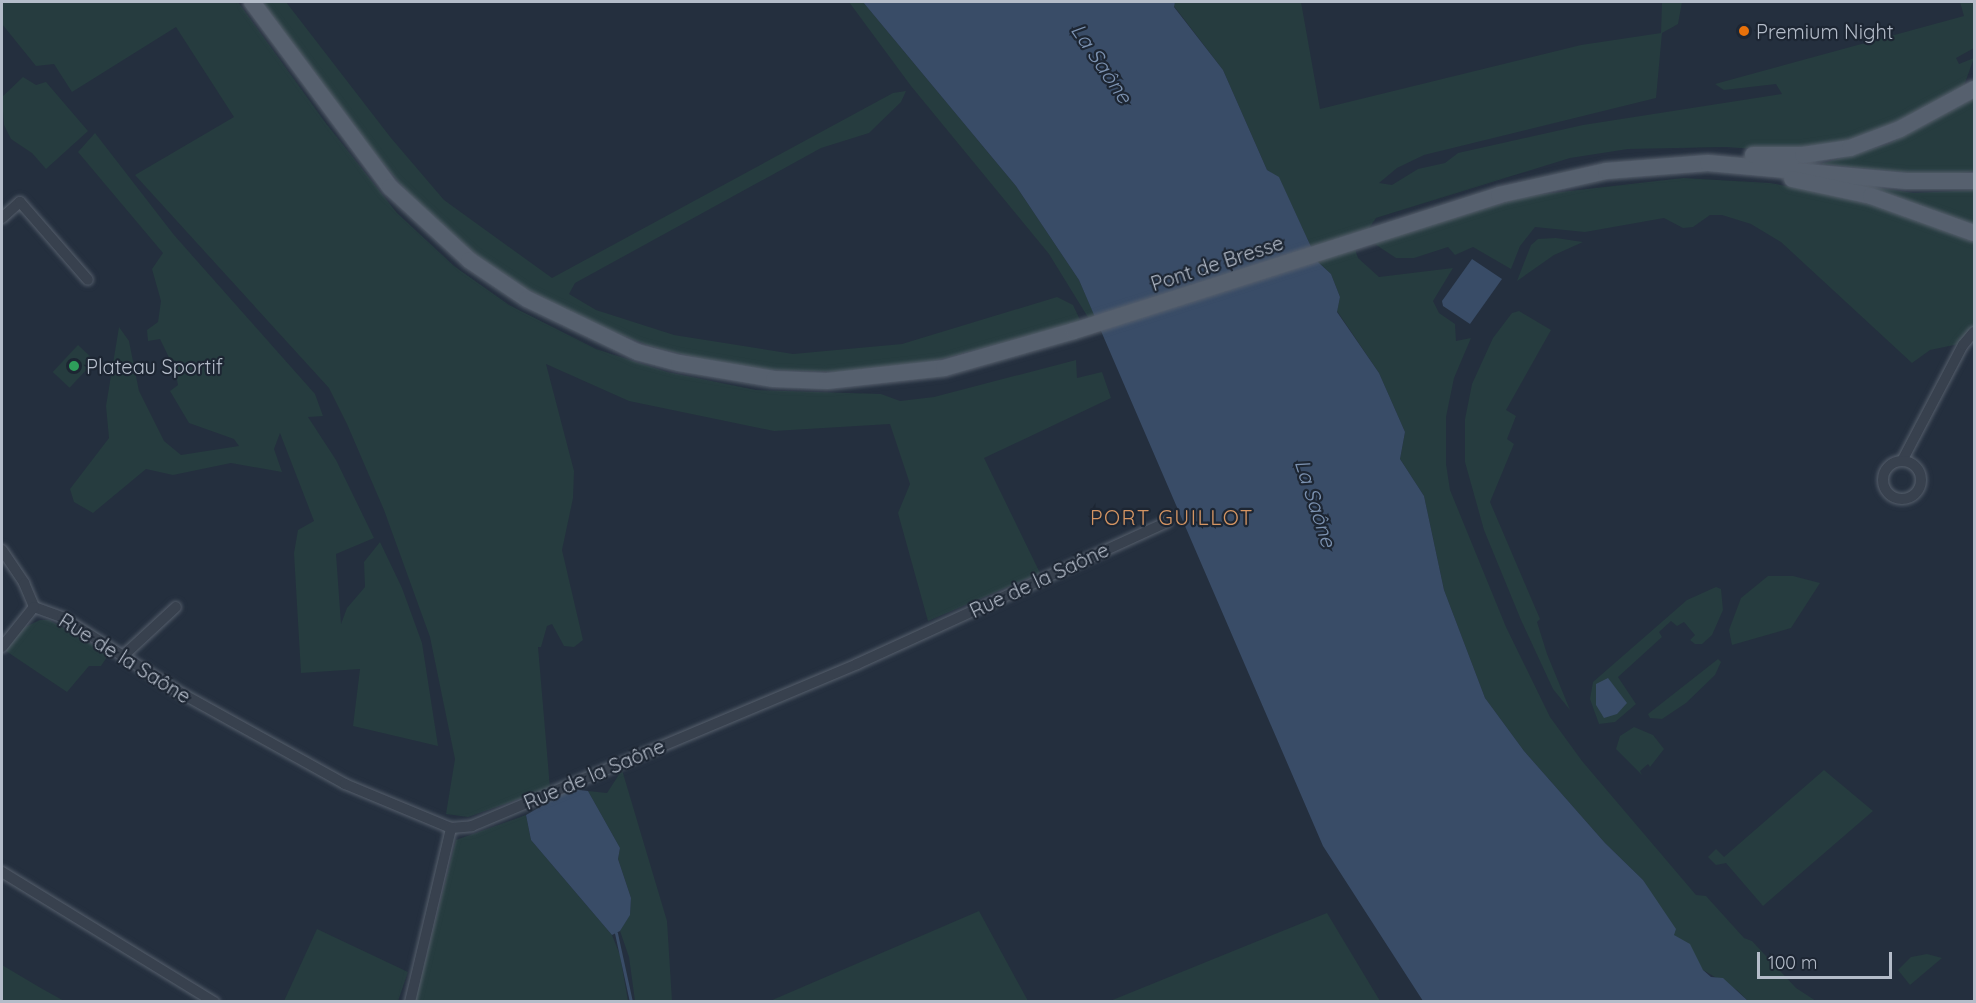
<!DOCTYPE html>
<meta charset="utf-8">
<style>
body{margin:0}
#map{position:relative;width:1976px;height:1003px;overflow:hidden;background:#242f3e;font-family:Quicksand,sans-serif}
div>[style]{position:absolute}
.green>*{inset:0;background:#263c3f;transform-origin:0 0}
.water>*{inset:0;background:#394c67}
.stream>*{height:3px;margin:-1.5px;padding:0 1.5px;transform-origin:1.5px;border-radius:1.5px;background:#394c67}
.roads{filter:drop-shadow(0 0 2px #565f6c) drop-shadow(0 0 2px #565f6c)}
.street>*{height:10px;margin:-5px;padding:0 5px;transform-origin:5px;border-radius:5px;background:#38414e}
.street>.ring{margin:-5px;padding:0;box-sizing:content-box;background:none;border:10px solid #38414e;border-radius:50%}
.primary>*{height:16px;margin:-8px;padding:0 8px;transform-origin:8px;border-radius:8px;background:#56606e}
.dots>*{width:16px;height:16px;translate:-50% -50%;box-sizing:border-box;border:3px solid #1d2633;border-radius:50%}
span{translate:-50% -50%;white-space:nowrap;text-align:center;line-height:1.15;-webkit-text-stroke:4.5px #1d2633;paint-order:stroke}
.poi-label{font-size:20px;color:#b4bcc9}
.left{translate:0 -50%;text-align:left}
.street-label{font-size:20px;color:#b4bcc9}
.water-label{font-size:21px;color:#7c92b1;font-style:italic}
.neighbourhood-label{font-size:21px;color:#d59563;letter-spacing:1.5px}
.frame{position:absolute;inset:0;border:3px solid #b4bcc9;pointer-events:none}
.scale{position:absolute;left:1757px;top:952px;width:135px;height:27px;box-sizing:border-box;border:3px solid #b4bcc9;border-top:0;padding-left:8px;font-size:18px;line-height:21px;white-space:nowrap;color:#b4bcc9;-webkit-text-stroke:4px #1d2633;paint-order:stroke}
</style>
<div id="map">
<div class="green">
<div style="clip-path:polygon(2px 2px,238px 2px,325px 122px,397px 213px,454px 266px,509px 305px,596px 349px,667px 372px,756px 390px,881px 394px,900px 401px,934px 397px,1076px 360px,1077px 378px,1102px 372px,1111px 398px,984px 458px,1040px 573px,928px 621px,898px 513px,910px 484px,890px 424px,774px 431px,629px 401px,546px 364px,574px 471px,573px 498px,562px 550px,583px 640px,574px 647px,564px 646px,552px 624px,547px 626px,541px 647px,538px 647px,550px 788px,468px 817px,446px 814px,455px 759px,430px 637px,384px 510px,347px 424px,329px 388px,135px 175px,234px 117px,176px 27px,72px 92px,54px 64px,36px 66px,2px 24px)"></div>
<div style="clip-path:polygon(262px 2px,286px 2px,391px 138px,444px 200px,552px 278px,893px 93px,906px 91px,901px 102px,869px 133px,821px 148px,575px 283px,569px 294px,596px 310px,674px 335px,793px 354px,902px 344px,1057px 297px,1073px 305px,1081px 322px,923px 364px,843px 372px,770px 370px,710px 361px,653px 347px,595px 325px,523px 287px,459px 244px,414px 200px,357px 133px)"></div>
<div style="clip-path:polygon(849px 2px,863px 2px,1016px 186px,1079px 280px,1095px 316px,1089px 319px,1049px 254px,911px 86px)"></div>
<div style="clip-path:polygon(1175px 2px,1301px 2px,1320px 109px,1581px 45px,1661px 33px,1662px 2px,1682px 2px,1678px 24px,1662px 33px,1656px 98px,1424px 155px,1397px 168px,1379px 183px,1392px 185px,1418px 169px,1445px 163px,1458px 153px,1583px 125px,1782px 94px,1776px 84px,1724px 90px,1715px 84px,1964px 16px,1960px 2px,1974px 2px,1974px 48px,1956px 58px,1959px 64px,1974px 58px,1962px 91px,1868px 139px,1792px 152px,1726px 147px,1628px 149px,1570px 158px,1376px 218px,1355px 249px,1358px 258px,1379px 277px,1453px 268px,1433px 301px,1439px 313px,1455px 324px,1456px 341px,1471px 338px,1454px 378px,1446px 417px,1446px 464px,1450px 490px,1506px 627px,1550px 717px,1582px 761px,1696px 895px,1706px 896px,1744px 938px,1752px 941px,1796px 988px,1816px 1001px,1748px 1001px,1737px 990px,1703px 970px,1674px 935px,1643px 880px,1605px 843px,1524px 751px,1485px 698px,1444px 590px,1424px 496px,1400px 459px,1405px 432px,1379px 373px,1337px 311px,1340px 297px,1331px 274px,1318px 262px,1279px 178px,1267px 170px,1223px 70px,1174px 6px)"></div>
<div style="clip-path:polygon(23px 77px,36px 85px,46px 82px,88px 131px,46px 169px,32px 153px,11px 139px,4px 125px,2px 97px)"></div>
<div style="clip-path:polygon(1974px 98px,1974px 171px,1941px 176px,1820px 164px,1888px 144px)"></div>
<div style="clip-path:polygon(95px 133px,174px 235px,315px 394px,323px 416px,308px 417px,336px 460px,374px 538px,336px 554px,341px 624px,347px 608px,365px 587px,364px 562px,380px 542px,402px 588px,422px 643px,438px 746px,353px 726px,360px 669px,301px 673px,294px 553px,298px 530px,314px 521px,280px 433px,274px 449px,282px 472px,231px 463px,173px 475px,146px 469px,93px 513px,74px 502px,70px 489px,109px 438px,106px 406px,119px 327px,129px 341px,139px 391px,164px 441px,181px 455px,239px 446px,234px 439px,189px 423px,170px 391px,178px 385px,175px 370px,160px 339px,148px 341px,147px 330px,158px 322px,161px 301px,152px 269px,163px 253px,78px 152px)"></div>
<div style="clip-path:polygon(1807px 177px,1914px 193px,1974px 190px,1974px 228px)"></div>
<div style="clip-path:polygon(1683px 178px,1770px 183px,1824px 193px,1882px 206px,1974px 242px,1974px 326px,1959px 344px,1930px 350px,1912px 363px,1781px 242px,1751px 224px,1722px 215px,1710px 215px,1693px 227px,1683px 228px,1664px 218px,1585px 232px,1535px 227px,1520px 246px,1511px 269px,1473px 247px,1455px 255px,1448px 247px,1414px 258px,1396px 258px,1372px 242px,1526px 196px)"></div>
<div style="clip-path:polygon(1556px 238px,1583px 242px,1554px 255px,1517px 281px,1531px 245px,1538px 239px)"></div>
<div style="clip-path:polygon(1519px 311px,1551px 330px,1506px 410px,1516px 416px,1507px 439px,1514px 444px,1490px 502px,1540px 619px,1537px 622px,1547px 654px,1570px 710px,1553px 689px,1521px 620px,1484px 530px,1465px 462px,1465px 419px,1472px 384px,1493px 338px,1512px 313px)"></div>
<div style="left:78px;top:345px;width:23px;height:37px;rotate:43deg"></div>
<div style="clip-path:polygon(1768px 576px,1793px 576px,1820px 583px,1791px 628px,1732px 645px,1729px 630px,1741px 598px)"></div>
<div style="clip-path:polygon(1716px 587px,1721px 589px,1723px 610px,1712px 635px,1702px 644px,1695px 644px,1690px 640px,1695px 635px,1684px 622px,1677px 626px,1671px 621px,1659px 632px,1662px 637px,1618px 677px,1636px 704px,1615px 722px,1599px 724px,1590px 699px,1593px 682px,1687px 600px)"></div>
<div style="clip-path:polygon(40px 620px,49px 620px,109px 654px,101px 666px,89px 666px,67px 692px,6px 651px,21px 629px)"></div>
<div style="clip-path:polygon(1718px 659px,1721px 662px,1715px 675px,1686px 703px,1662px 719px,1650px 718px,1648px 714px)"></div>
<div style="clip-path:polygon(1634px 727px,1653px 735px,1664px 749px,1650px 767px,1648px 764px,1640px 771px,1642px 775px,1616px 749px,1620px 736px)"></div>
<div style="clip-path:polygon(622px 770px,667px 921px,672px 1001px,635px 1001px,629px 957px,620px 931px,630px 914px,631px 898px,618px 859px,620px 848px,588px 791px,607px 793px)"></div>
<div style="clip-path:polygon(1824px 770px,1873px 811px,1763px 906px,1726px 863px,1716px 865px,1708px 857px,1716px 849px,1724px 857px)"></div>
<div style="clip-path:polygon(526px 815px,531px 840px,612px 935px,620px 955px,628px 1001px,415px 1002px,456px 840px)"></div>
<div style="clip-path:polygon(979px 911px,1028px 1001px,770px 1001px)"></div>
<div style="clip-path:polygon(1327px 913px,1380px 1001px,1110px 1001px)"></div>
<div style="clip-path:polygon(317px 929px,408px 972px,398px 1001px,284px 1001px)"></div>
<div style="clip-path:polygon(1927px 954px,1942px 958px,1910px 985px,1898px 970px,1911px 957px)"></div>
<div style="clip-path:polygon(2px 965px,39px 987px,64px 1001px,2px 1001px)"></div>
</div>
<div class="water">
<div style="clip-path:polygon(863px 2px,1175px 2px,1174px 7px,1223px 70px,1267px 170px,1279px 177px,1318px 262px,1331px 274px,1340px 297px,1337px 312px,1379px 373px,1405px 432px,1400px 459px,1424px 496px,1444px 590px,1485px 698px,1524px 751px,1605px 843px,1643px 880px,1676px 929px,1674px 935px,1690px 944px,1703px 970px,1711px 977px,1723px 978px,1748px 1001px,1423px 1001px,1323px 846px,1079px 280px,1016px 186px)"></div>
<div style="clip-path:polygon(1472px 259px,1502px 279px,1470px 324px,1443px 306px,1442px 301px)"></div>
<div style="clip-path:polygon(1608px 678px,1627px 703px,1617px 714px,1604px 718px,1596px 705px,1596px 684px)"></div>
<div style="clip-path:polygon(571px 789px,588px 791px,620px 848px,618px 859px,631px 898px,630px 915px,620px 931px,612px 935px,531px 840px,526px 815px)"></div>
</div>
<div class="stream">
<div style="left:616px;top:933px;width:71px;rotate:77.7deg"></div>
</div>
<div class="roads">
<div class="street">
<div style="left:2px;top:218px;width:24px;rotate:-42deg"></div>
<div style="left:20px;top:202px;width:103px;rotate:48.9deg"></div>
<div style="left:1902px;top:461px;width:131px;rotate:-62.3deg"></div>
<div style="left:1963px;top:345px;width:17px;rotate:-50deg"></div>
<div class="ring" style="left:1883px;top:461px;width:28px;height:28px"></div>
<div style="left:2px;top:550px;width:40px;rotate:56deg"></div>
<div style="left:24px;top:583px;width:26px;rotate:67deg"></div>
<div style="left:34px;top:607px;width:30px;rotate:20deg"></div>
<div style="left:62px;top:617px;width:141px;rotate:32.6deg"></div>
<div style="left:181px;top:693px;width:188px;rotate:29deg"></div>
<div style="left:345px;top:784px;width:115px;rotate:22.5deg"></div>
<div style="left:451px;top:828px;width:21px;rotate:-5deg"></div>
<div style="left:472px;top:826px;width:418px;rotate:-22.8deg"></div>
<div style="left:857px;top:664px;width:341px;rotate:-24.6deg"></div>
<div style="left:2px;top:647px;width:51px;rotate:-51.3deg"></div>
<div style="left:123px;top:656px;width:72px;rotate:-42.8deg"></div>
<div style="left:2px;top:872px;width:249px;rotate:31.5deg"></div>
<div style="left:410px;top:1002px;width:179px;rotate:-76.7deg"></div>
</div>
<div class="primary">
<div style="left:252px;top:2px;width:231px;rotate:53.3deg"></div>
<div style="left:390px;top:187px;width:108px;rotate:42.7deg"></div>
<div style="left:469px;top:260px;width:70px;rotate:33.9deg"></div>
<div style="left:527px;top:299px;width:122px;rotate:25.7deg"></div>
<div style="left:637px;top:352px;width:43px;rotate:14.7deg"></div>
<div style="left:679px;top:363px;width:96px;rotate:9.6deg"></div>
<div style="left:774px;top:379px;width:53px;rotate:2.2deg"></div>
<div style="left:827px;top:381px;width:118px;rotate:-6.3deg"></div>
<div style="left:944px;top:368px;width:135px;rotate:-15.9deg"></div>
<div style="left:1074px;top:331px;width:446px;rotate:-17.7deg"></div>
<div style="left:1499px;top:195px;width:110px;rotate:-12.6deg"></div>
<div style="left:1606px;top:171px;width:102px;rotate:-4.5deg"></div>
<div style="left:1708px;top:163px;width:199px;rotate:5.2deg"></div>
<div style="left:1906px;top:181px;width:68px"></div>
<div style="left:1753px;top:155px;width:50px"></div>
<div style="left:1803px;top:155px;width:48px;rotate:-8.5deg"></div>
<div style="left:1850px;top:148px;width:53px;rotate:-20.8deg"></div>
<div style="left:1900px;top:129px;width:84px;rotate:-28.4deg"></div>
<div style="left:1792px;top:179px;width:81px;rotate:12.1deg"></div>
<div style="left:1871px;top:196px;width:109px;rotate:19.8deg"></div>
</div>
</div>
<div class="dots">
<div style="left:1744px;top:31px;background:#e8710a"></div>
<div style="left:74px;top:366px;background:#2e9e5b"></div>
</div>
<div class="poi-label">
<span class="left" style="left:1756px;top:31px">Premium Night</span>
<span class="left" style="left:86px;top:366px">Plateau Sportif</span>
</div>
<div class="street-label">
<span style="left:1217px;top:263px;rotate:-18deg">Pont de Bresse</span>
<span style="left:1039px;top:580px;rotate:-25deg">Rue de la Saône</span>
<span style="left:125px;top:658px;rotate:32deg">Rue de la Saône</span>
<span style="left:594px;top:774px;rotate:-23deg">Rue de la Saône</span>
</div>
<div class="water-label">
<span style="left:1102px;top:63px;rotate:56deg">La Saône</span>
<span style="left:1316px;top:503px;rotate:72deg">La Saône</span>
</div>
<div class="neighbourhood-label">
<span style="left:1172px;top:517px">PORT GUILLOT</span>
</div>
<div class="frame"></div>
<div class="scale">100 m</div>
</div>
